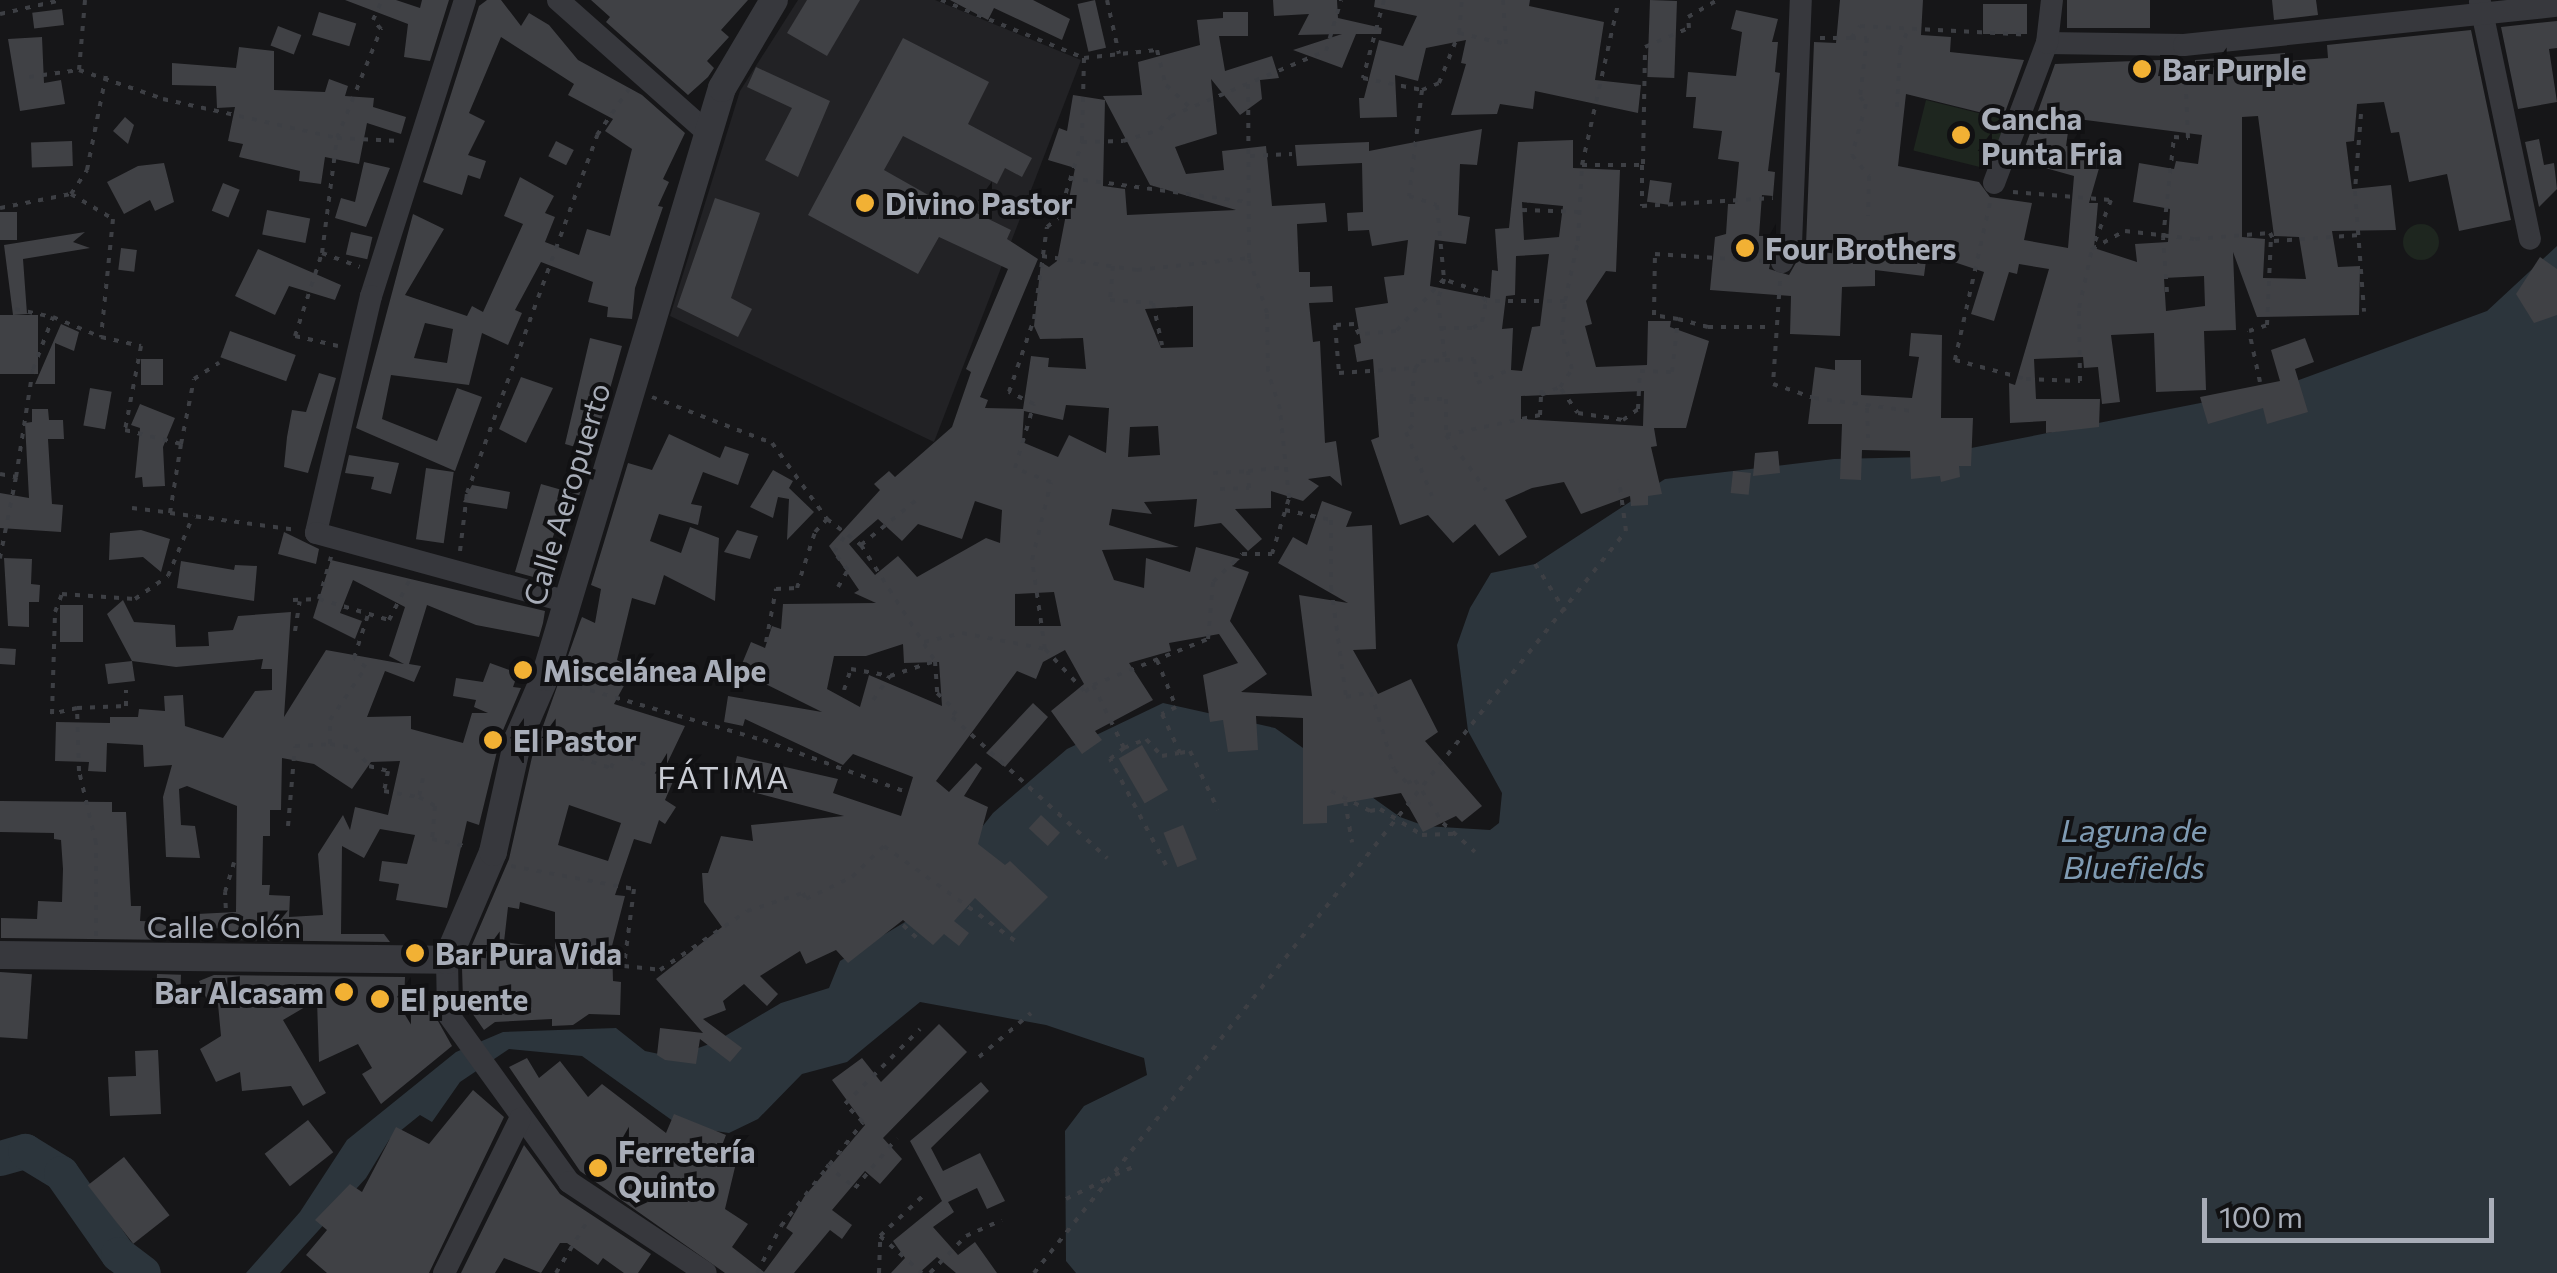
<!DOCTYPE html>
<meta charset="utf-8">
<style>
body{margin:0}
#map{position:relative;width:2557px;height:1273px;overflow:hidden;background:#161618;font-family:Commissioner,sans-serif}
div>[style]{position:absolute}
.built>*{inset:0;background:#222225}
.green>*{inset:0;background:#1e261f;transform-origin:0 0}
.round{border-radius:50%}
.water>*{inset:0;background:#2c353c}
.river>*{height:35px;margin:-17.5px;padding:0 17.5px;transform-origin:17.5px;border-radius:17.5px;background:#2c353c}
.building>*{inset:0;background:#404145;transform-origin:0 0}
.path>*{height:4px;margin-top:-2px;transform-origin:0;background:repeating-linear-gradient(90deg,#3d3f44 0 5px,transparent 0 13px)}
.minor>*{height:22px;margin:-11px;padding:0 11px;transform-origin:11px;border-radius:11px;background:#37383d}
.tertiary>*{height:28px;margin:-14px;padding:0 14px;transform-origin:14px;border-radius:14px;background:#37383d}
.dots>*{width:28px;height:28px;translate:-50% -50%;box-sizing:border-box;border:5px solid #111113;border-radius:50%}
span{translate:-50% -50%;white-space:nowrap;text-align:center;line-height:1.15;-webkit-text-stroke:8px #111113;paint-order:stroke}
.poi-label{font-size:30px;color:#a8adb8;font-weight:700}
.left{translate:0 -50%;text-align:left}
.right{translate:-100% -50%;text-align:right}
.street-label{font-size:30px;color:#a8adb8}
.neighbourhood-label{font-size:32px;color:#c9ccd4;letter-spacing:2.5px}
.water-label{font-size:32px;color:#7f9bb3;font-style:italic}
.scale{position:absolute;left:2202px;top:1198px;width:292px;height:45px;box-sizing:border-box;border:5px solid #a8adb8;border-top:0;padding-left:12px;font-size:30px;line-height:35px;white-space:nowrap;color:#a8adb8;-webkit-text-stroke:8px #111113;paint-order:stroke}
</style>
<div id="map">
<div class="built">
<div style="clip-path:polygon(798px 0,935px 0,1081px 60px,934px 442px,670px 316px,740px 91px)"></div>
</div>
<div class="green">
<div style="left:1926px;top:100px;width:85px;height:52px;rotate:14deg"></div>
<div class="round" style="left:2403px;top:224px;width:36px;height:36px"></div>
</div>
<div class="water">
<div style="clip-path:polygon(2557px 246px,2557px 1273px,1076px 1273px,1066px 1261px,1065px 1131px,1084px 1106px,1147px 1075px,1144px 1058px,1046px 1025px,920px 1002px,847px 1062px,802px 1074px,758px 1119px,729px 1133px,680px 1126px,582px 1056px,509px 1049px,460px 1082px,432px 1122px,420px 1115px,389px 1140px,366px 1178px,280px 1273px,246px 1273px,300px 1212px,347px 1140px,456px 1052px,503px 1032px,616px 1028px,645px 1051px,673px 1057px,715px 1042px,781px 1003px,829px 988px,840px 961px,910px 919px,993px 813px,1039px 773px,1067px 749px,1163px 703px,1275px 728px,1400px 817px,1425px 826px,1490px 830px,1499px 823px,1502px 793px,1468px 731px,1457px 645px,1470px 608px,1491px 573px,1535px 564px,1665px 479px,1834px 459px,1925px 457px,2277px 388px,2487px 311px)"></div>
</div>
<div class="river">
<div style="left:0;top:1158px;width:26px;rotate:-16deg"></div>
<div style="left:25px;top:1151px;width:42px;rotate:31.4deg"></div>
<div style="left:61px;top:1173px;width:99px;rotate:54.9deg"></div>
<div style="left:118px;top:1254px;width:31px;rotate:37deg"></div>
</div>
<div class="building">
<div style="clip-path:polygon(345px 0,396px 0,420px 8px,422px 0,449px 0,430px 61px,404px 57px,408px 24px)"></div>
<div style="clip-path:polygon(evenodd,487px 0,501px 0,521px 26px,529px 13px,549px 25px,578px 60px,642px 95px,685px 133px,663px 179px,669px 182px,658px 206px,663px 207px,635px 288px,632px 319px,607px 317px,608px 307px,588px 302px,593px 282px,541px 262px,515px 310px,522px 313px,508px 345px,482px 333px,469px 385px,391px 375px,382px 419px,437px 441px,457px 388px,482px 397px,455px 471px,356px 428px,413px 214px,444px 229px,405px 295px,467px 316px,472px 306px,483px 312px,523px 224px,504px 216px,520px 177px,554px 196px,545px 213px,555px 217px,545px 242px,579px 255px,587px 229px,610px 236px,632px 149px,605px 131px,613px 119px,568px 95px,574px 84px,501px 37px,469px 113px,485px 121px,468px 155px,486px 161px,480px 179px,468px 175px,462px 195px,423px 182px,479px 6px,487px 0,425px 323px,453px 329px,447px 363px,414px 358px,425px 323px)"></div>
<div style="clip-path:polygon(591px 0,748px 0,721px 30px,729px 37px,707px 61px,714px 68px,708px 77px,688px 95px,606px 22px,610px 17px)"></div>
<div style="clip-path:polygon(807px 0,860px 0,827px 56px,787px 33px)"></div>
<div style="clip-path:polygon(950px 0,1033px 0,1070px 19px,1062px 40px,994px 8px,988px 20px)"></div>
<div style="left:1095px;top:0;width:49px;height:18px;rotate:77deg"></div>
<div style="clip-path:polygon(1273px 0,1337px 0,1338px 18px,1382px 28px,1381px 34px,1356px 34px,1342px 68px,1293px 50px,1342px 34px,1298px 35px,1309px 14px,1274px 16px)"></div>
<div style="clip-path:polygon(1375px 0,1530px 0,1529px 6px,1604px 22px,1595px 80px,1641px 85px,1638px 113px,1535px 91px,1533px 109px,1500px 104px,1497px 114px,1451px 115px,1466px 64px,1461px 63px,1466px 40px,1426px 48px,1418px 81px,1395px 75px,1397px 117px,1360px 118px,1359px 98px,1364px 98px,1379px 40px,1403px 46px,1417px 16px,1374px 7px)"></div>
<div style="left:1650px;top:0;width:27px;height:77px;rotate:2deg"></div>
<div style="clip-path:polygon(evenodd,1840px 0,1923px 0,1921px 35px,1951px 37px,1950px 52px,2024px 60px,2003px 118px,1906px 94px,1898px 166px,1979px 182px,1990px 197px,2032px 203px,2024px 240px,2068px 248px,2074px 176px,2020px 161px,2055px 64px,2161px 60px,2158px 76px,2195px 79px,2195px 60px,2285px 53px,2285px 61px,2328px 58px,2327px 45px,2471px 30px,2511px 220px,2459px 231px,2447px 174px,2409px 182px,2399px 132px,2391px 133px,2384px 102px,2357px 104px,2354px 141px,2346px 142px,2352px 189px,2391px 185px,2396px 230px,2332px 231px,2338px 267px,2360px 266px,2359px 315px,2257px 317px,2233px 252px,2236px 330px,2204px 331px,2206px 390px,2156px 392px,2154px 333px,2111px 335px,2120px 402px,2102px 404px,2098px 367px,2084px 368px,2083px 357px,2034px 359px,2036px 399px,2100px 399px,2099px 427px,2046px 433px,2046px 421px,2010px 423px,2009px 383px,2015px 385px,2049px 269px,2019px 264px,2017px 274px,2009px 272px,1994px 321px,1971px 314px,1984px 272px,1927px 253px,1924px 276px,1875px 270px,1875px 286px,1842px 287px,1840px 336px,1790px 334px,1791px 296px,1710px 290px,1715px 237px,1726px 234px,1728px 204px,1735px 204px,1739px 162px,1718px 159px,1722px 131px,1693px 128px,1696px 97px,1686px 97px,1688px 72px,1736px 76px,1742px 32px,1731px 29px,1736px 10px,1778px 19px,1772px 42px,1778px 42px,1775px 72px,1780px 73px,1768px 171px,1775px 172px,1773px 196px,1762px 195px,1759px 236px,1776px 236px,1769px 269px,1789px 275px,1806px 245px,1814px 42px,1836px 43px,1840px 0,2258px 116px,2274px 236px,2299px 237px,2306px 279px,2263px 278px,2265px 239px,2242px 237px,2242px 117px,2258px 116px,1840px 0,2070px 118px,2202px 135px,2198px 164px,2176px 161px,2174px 169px,2139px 163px,2133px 202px,2170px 209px,2168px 242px,2135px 244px,2137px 262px,2094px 248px,2098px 203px,2089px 203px,2104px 151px,2066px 146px,2070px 118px,1840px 0,2204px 276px,2205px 306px,2166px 311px,2164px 278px,2204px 276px)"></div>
<div style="left:2067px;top:0;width:83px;height:28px"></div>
<div style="clip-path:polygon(2272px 0,2316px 0,2318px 15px,2274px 20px)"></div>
<div style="left:1983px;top:4px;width:44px;height:30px"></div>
<div style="left:62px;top:9px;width:16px;height:30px;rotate:83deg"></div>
<div style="left:319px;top:12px;width:39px;height:24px;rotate:17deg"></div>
<div style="clip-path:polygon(evenodd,1223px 12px,1248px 12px,1248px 36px,1219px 36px,1225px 71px,1272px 56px,1279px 78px,1260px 80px,1262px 99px,1240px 115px,1211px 79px,1217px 134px,1175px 147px,1186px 174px,1224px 170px,1222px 151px,1266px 146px,1272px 206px,1325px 203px,1327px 222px,1297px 224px,1299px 272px,1310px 272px,1310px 287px,1332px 286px,1333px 302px,1309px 303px,1313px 342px,1320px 341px,1325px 443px,1336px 441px,1342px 486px,1330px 476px,1308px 479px,1319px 486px,1303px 501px,1271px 491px,1271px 508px,1235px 509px,1262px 539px,1248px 551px,1221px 523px,1194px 527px,1197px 499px,1144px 502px,1152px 514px,1112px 509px,1109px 525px,1179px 547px,1102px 550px,1114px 580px,1144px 588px,1146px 558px,1190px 572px,1196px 547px,1240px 559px,1232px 566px,1249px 572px,1230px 621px,1267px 674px,1241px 692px,1312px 696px,1299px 595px,1348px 603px,1278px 563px,1293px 537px,1307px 545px,1322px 501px,1352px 512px,1346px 527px,1372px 525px,1376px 649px,1353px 650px,1378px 694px,1411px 679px,1438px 732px,1425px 741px,1482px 806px,1462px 822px,1456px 816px,1423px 832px,1401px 793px,1327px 806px,1327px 823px,1303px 824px,1303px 718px,1256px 716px,1258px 750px,1228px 752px,1223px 720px,1210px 722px,1203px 675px,1238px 663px,1219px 634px,1169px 643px,1171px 651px,1129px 663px,1153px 700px,1095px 731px,1102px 740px,1082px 754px,1051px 711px,1084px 684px,1065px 650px,1043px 662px,1036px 679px,1017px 671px,936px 781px,949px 792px,976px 763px,982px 768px,964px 796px,988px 807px,978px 844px,1005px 865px,1010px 861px,1048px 897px,1012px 933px,975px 898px,954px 921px,969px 933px,959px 946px,944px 934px,933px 945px,903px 920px,848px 963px,836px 950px,806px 964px,800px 951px,760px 976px,778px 994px,767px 1006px,744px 984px,723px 1001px,726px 1010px,703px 1019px,742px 1048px,730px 1062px,700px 1039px,696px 1064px,665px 1060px,657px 1055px,660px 1028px,703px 1033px,656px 979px,722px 927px,704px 902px,702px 873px,708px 873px,721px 836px,753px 841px,751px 825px,844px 816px,730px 786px,737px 756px,838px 779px,833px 793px,901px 816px,913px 777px,853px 754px,843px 765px,745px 719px,743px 726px,724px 722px,728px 696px,822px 712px,739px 671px,751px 642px,765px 648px,772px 626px,781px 629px,783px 604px,876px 603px,854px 593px,859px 590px,829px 546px,880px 490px,874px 484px,889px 471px,895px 477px,952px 427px,971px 372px,966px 369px,1008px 269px,939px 237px,918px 274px,808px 215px,903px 38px,989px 82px,968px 124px,1032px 158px,1022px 177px,1005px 168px,997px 184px,903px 136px,884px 170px,960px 213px,964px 207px,1011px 230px,1007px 239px,1038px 259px,980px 397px,988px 400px,985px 408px,1023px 409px,1031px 356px,1049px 358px,1048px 367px,1086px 369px,1083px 338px,1040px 339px,1034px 326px,1041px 262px,1049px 267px,1057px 261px,1075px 168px,1048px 160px,1059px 128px,1067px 131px,1073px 95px,1105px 100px,1103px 186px,1125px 189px,1127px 215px,1236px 210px,1150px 185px,1103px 96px,1142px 95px,1138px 62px,1200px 45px,1197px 20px,1223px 18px,1223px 12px,1193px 306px,1193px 347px,1161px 348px,1145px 309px,1193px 306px,1223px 12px,1066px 405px,1109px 408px,1106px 453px,1069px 435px,1058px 457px,1022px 442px,1024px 411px,1063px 420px,1066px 405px,1223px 12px,1158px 426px,1160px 455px,1128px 457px,1130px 427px,1158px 426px,1223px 12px,975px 501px,1002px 510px,1000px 543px,986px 538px,917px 577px,898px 556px,875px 575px,849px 544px,878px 519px,902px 541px,918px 524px,962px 539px,975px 501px,1223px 12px,1054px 592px,1061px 626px,1015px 626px,1015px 594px,1054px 592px,1223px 12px,903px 644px,904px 663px,939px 662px,942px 706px,869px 675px,860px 707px,827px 689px,834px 656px,866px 656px,903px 644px)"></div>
<div style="clip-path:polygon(2557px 21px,2557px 48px,2549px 49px,2557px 102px,2518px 109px,2501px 27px)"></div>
<div style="left:278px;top:26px;width:25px;height:21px;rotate:21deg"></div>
<div style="clip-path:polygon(42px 37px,44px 83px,61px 80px,65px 104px,20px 111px,8px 39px)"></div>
<div style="clip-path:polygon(239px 47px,274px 51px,274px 90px,325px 92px,329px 79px,348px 86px,345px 96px,374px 98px,373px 107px,406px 117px,401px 134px,367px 123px,359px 164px,325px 157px,321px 184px,299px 181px,300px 171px,239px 157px,243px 144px,228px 141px,235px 107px,217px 108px,216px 86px,172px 85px,172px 63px,236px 68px)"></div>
<div style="clip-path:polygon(756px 67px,830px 101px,798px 177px,765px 160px,792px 108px,747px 87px)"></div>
<div style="clip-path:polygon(125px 117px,134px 125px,128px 144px,113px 131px)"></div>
<div style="clip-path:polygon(evenodd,1482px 129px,1477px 165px,1460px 164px,1458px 215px,1470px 217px,1466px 244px,1435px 240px,1430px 286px,1490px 298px,1492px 270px,1498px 271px,1495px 229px,1509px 228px,1518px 142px,1573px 140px,1573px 168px,1620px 170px,1616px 272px,1606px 271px,1586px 301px,1592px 324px,1585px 326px,1596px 367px,1647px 365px,1648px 321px,1671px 321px,1670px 327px,1709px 341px,1686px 428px,1654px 428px,1657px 446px,1651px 447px,1662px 494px,1648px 496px,1648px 505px,1631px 506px,1630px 496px,1581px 514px,1564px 482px,1532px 488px,1505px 500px,1527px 537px,1499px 556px,1475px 524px,1453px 543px,1428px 515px,1400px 525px,1371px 440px,1379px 437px,1373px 359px,1357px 362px,1354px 345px,1361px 343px,1355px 308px,1388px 303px,1384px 277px,1404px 275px,1408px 240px,1372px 246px,1369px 230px,1348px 231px,1347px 213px,1363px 212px,1362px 163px,1297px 166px,1295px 145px,1369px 142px,1369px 151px,1482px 129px,1522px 202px,1563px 206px,1559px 237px,1524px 240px,1522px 202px,1482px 129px,1549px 254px,1540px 326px,1532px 327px,1522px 371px,1511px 370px,1513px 328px,1502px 329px,1506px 296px,1515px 295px,1516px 256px,1549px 254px,1482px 129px,1644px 391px,1643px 426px,1521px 419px,1521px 396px,1644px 391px)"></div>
<div style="clip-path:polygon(2539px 139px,2544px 165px,2554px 163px,2557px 189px,2539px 207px,2525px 142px)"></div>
<div style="left:72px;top:141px;width:25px;height:41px;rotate:88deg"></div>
<div style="left:556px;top:141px;width:20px;height:17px;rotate:27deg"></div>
<div style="clip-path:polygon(364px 162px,390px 168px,366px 227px,335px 218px,341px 198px,355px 202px)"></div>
<div style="clip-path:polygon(164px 163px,174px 202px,155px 211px,150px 200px,124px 214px,107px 182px,138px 166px)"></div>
<div style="left:1650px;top:180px;width:22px;height:22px;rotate:8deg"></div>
<div style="left:223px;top:183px;width:18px;height:30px;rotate:22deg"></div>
<div style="clip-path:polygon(715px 198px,760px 213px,731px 298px,752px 309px,738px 337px,677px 307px)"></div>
<div style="left:267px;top:210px;width:44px;height:25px;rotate:11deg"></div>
<div style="left:0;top:212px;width:17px;height:28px"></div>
<div style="clip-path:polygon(85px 232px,73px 242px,90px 248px,23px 259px,27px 314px,13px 315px,4px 245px)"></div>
<div style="left:351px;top:232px;width:22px;height:23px;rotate:13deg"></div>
<div style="left:121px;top:248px;width:16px;height:22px;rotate:7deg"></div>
<div style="clip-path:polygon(258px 249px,341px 285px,335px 300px,289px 286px,275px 315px,235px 296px)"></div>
<div style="clip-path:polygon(2540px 257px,2557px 269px,2557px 315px,2534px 323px,2516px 294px)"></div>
<div style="left:38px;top:315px;width:59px;height:38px;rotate:90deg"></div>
<div style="clip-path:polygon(61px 324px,79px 332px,74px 351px,55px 343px,55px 384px,35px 384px)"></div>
<div style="left:230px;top:331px;width:70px;height:28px;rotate:20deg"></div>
<div style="clip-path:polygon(1911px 333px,1942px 335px,1941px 418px,1973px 418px,1971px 466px,1959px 466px,1960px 477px,1941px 482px,1940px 476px,1911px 479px,1910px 451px,1862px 450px,1861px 480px,1840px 479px,1842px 424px,1808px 424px,1815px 367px,1835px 370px,1835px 360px,1861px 360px,1861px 395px,1912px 398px,1919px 357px,1909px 356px)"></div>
<div style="clip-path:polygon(590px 338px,622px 346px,599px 428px,593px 426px,586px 450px,565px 444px)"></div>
<div style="clip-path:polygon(2305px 338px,2314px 362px,2295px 369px,2308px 412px,2267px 424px,2263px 408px,2208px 424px,2200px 397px,2280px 381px,2271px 350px)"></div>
<div style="left:141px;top:359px;width:22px;height:26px"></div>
<div style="clip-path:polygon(319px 373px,336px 378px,308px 473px,284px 467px,287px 437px,292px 410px,306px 412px)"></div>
<div style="clip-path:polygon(521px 377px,553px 388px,526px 443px,499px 429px)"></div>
<div style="left:90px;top:388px;width:22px;height:38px;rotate:10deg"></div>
<div style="clip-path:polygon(140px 404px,175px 418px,163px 447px,165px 486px,143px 487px,142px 477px,135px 478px,140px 428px,131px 425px)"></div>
<div style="clip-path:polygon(32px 409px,48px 409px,49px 420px,63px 420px,64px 439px,48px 439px,52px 504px,63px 505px,61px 532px,0 528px,0 493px,29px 498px,25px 423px,32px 422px)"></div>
<div style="clip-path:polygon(evenodd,669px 434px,720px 458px,725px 446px,749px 454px,738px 485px,703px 472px,691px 504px,702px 506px,698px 525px,659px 514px,650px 541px,681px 553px,690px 527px,719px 538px,715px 601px,664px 575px,655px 605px,632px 598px,617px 660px,633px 669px,614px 704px,685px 726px,663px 772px,675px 777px,665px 800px,676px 807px,665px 824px,659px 820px,651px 844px,634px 839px,615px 895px,625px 896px,612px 946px,613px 981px,621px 982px,620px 1015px,589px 1014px,573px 1025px,552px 1026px,552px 1019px,495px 1022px,484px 1030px,463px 1000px,462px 968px,471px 964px,472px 945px,509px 859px,532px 757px,580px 622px,582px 617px,595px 623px,601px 589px,591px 585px,628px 463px,652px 470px,669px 434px,569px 805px,621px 823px,608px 861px,558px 845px,569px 805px,669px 434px,520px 902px,555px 912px,555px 949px,504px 942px,508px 907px,519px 909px,520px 902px)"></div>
<div style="clip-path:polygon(1778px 451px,1780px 473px,1753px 476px,1755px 453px)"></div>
<div style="clip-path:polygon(349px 455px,399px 463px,391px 494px,371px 489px,374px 477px,345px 473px)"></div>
<div style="left:426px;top:468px;width:28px;height:72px;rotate:8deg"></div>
<div style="clip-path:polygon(773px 470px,793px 481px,789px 488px,814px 512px,787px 540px,789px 499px,778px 497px,773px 518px,750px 507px)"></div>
<div style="left:1733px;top:471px;width:18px;height:22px;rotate:6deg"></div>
<div style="clip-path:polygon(564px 482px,582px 487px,573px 514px,562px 511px,547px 554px,552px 555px,548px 581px,515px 572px,541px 484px,562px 490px)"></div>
<div style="clip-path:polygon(472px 485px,510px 492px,507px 509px,463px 502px)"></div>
<div style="clip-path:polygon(141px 530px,170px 539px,161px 572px,143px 557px,109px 560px,110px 533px)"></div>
<div style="clip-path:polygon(737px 530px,758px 536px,750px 559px,724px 552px)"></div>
<div style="clip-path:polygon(284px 532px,319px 549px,316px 564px,278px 554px)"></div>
<div style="clip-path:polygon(4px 558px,32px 559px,31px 584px,40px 585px,39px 602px,29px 602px,29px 627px,8px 626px)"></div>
<div style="clip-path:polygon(evenodd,331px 560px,545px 611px,543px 623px,539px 637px,476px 625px,427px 605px,409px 664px,421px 666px,414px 682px,385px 671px,367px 717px,411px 716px,411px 729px,463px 743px,472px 713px,488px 713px,474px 707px,476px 700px,453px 696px,456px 678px,483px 682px,490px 663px,518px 673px,513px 687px,521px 688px,501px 735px,479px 825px,467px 821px,447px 908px,396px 900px,399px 884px,379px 881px,382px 861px,407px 864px,415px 835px,380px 829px,364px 858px,342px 846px,341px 934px,384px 934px,390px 942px,228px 940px,227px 928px,198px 929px,197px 914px,236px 912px,237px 806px,187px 786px,179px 789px,181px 825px,195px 826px,200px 858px,166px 857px,163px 797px,172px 765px,144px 767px,143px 745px,107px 743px,106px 772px,88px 771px,89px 762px,55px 761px,56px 722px,110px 723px,110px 717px,138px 717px,139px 709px,165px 711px,164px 696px,183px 695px,185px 726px,223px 738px,255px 691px,272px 690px,272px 669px,261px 669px,263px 659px,176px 667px,132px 661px,135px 681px,108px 684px,105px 664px,132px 661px,107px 614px,123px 600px,134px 622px,175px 625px,176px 647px,209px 646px,208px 632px,233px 630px,238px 616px,291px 612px,284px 717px,326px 650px,404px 664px,389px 656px,405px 607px,353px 580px,340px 613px,362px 621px,355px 639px,313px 618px,331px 560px,282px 758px,314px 764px,352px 789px,371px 762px,400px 761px,388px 815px,355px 807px,350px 830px,343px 815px,318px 854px,323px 915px,289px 917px,290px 896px,269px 895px,270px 885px,262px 885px,263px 836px,270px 836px,270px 810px,281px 810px,282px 758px)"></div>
<div style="clip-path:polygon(181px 561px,234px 570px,235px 565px,257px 566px,254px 601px,177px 588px)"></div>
<div style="left:60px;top:605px;width:23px;height:37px"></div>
<div style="left:0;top:648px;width:16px;height:16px;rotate:4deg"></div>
<div style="clip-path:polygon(1033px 703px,1048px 717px,1005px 767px,986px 753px)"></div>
<div style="left:1142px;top:745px;width:52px;height:27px;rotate:60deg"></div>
<div style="clip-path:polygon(0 801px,112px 802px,112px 812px,126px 812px,131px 906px,141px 906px,140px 921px,178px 922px,179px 940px,1px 938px,1px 918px,37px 919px,38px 901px,62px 902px,63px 869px,61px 840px,54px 839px,54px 833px,0 832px)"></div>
<div style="left:1041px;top:815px;width:26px;height:18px;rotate:43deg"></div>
<div style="left:1183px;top:825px;width:37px;height:21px;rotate:68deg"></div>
<div style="left:0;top:972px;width:32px;height:65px;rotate:4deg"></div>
<div style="left:157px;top:974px;width:24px;height:31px;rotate:2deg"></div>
<div style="clip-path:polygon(214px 975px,405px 977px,404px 1005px,433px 1012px,452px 1046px,381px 1104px,362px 1074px,372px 1068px,358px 1044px,319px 1062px,317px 1000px,283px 1020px,326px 1093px,303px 1106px,291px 1086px,242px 1091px,240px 1072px,216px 1082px,200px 1049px,221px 1036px,218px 1004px,210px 1007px,199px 981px)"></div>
<div style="clip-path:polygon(939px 1024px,967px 1052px,883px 1138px,902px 1159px,880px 1184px,865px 1171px,832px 1210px,852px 1225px,842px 1239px,830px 1230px,794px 1273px,725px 1273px,580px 1171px,509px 1067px,527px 1058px,539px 1078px,560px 1061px,588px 1097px,602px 1084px,666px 1133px,674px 1114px,726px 1135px,717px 1158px,736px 1163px,725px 1209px,748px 1224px,732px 1247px,764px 1272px,793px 1233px,786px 1228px,804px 1197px,865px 1125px,832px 1080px,862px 1058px,881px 1082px)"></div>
<div style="clip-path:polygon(158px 1050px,161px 1114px,110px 1116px,108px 1077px,136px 1076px,135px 1051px)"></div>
<div style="clip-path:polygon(981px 1082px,989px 1091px,931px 1148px,943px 1171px,980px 1153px,1005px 1201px,987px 1209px,977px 1188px,948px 1202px,954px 1212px,933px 1227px,958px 1255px,975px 1242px,997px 1273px,956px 1273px,937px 1257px,919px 1273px,891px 1273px,905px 1258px,893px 1241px,942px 1201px,910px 1141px)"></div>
<div style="clip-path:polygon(473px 1090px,504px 1117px,429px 1273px,327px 1273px,306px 1255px,327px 1230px,315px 1220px,350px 1184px,362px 1192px,396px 1127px,429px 1144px)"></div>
<div style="left:308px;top:1120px;width:41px;height:55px;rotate:52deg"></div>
<div style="clip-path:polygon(524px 1145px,560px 1194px,651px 1254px,638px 1273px,624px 1273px,603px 1258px,598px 1265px,567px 1243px,560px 1243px,541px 1273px,504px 1258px,495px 1273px,461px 1273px)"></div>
<div style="left:124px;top:1157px;width:74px;height:46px;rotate:52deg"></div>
</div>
<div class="path">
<div style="left:85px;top:0;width:70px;rotate:94.9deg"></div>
<div style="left:79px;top:70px;width:89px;rotate:19deg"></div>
<div style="left:163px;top:99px;width:178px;rotate:12.6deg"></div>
<div style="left:337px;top:138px;width:63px;rotate:2.7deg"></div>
<div style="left:941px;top:0;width:154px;rotate:22.1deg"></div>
<div style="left:1084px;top:58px;width:73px;rotate:-6.3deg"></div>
<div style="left:1157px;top:50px;width:36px;rotate:76deg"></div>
<div style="left:1166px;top:85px;width:34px;rotate:43deg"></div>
<div style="left:1107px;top:0;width:55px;rotate:77.5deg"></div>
<div style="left:1384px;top:0;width:81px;rotate:105.1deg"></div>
<div style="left:1363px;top:78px;width:60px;rotate:11.5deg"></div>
<div style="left:1422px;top:90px;width:18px;rotate:-22deg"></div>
<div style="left:1439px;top:83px;width:54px;rotate:-68.2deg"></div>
<div style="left:1459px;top:33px;width:33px;rotate:-85deg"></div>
<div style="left:0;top:14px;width:63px;rotate:-12.9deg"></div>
<div style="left:1459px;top:33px;width:48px;rotate:13.2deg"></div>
<div style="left:1506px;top:44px;width:44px;rotate:-93.9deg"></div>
<div style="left:1820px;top:38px;width:31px"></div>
<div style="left:1851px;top:38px;width:15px;rotate:-53deg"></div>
<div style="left:1860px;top:26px;width:169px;rotate:3deg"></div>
<div style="left:1851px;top:38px;width:16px"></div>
<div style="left:1867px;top:38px;width:59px;rotate:96.8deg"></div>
<div style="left:1860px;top:97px;width:9px;rotate:49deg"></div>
<div style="left:1866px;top:104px;width:53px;rotate:105.4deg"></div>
<div style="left:1852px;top:155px;width:27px;rotate:51deg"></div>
<div style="left:1869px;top:176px;width:40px;rotate:91.4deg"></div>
<div style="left:1084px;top:58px;width:84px;rotate:91.4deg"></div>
<div style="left:1082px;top:142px;width:41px;rotate:-1.4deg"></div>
<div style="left:1123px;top:141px;width:39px;rotate:-17deg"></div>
<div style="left:1160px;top:130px;width:18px;rotate:-52deg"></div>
<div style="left:1171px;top:116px;width:168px;rotate:-22.8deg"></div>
<div style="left:1326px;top:51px;width:53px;rotate:-73.6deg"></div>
<div style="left:29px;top:77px;width:50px;rotate:-8deg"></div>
<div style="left:1422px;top:90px;width:107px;rotate:97deg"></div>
<div style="left:1409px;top:196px;width:29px;rotate:18deg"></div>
<div style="left:1437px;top:205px;width:74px;rotate:84.6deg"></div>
<div style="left:1444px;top:279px;width:71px;rotate:132.7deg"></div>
<div style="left:1396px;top:331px;width:37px;rotate:175deg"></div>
<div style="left:1359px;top:334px;width:11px;rotate:-117deg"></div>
<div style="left:1354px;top:324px;width:19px;rotate:177deg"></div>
<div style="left:1335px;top:325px;width:48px;rotate:85.2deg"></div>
<div style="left:1339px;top:373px;width:76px;rotate:-3.8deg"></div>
<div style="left:1415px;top:368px;width:31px;rotate:97deg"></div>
<div style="left:1411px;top:399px;width:35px"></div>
<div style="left:1446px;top:399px;width:36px;rotate:90deg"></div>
<div style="left:1446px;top:435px;width:96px;rotate:-12deg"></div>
<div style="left:1540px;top:415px;width:20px;rotate:-87deg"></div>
<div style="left:1541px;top:395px;width:21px;rotate:-23deg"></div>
<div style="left:1560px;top:387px;width:22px;rotate:-56deg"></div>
<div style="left:1572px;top:369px;width:35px;rotate:-106deg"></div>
<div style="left:1562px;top:335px;width:34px;rotate:-85deg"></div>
<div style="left:1565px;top:301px;width:79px;rotate:180deg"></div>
<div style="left:1486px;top:301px;width:13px;rotate:-129deg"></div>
<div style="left:1478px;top:291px;width:36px;rotate:-161deg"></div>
<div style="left:1444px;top:279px;width:22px;rotate:106deg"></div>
<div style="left:1438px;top:300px;width:60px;rotate:83.3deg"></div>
<div style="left:1445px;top:360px;width:29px;rotate:-2deg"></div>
<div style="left:1474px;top:359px;width:24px;rotate:83deg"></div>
<div style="left:1477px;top:383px;width:37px;rotate:-22deg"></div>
<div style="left:1897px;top:107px;width:57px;rotate:-87deg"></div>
<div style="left:1900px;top:50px;width:19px;rotate:-69deg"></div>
<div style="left:2361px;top:114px;width:77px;rotate:94.5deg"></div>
<div style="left:2355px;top:191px;width:121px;rotate:85.7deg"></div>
<div style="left:1250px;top:156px;width:42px;rotate:-2.7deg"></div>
<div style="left:1643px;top:164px;width:117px;rotate:-89deg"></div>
<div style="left:1645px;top:47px;width:48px;rotate:-23.4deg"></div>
<div style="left:1689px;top:28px;width:11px;rotate:-95deg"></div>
<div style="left:1688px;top:17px;width:34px;rotate:-30deg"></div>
<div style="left:1582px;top:165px;width:60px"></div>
<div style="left:1642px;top:165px;width:41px;rotate:90deg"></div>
<div style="left:1642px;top:206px;width:131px;rotate:-3.5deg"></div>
<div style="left:1070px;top:178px;width:180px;rotate:7.7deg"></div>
<div style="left:2013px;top:192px;width:98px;rotate:4.7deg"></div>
<div style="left:2111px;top:200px;width:53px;rotate:111.2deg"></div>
<div style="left:71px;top:194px;width:49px;rotate:30.8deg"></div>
<div style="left:113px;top:219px;width:119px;rotate:95.8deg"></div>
<div style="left:101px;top:337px;width:41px;rotate:12.7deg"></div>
<div style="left:141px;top:346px;width:86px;rotate:100.8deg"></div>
<div style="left:125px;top:430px;width:58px;rotate:14deg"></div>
<div style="left:181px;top:444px;width:70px;rotate:99.1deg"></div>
<div style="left:170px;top:513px;width:128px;rotate:7.6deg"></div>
<div style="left:1990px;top:203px;width:161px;rotate:102.6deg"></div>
<div style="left:1955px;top:360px;width:73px;rotate:15deg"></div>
<div style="left:2026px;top:379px;width:54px;rotate:2.1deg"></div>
<div style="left:2080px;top:381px;width:73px;rotate:-90.8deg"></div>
<div style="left:2079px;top:308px;width:60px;rotate:-77.6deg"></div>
<div style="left:2092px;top:249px;width:38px;rotate:-29deg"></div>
<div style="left:2125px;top:231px;width:70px;rotate:6.5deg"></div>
<div style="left:2195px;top:239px;width:75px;rotate:-4.6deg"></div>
<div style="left:2270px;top:233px;width:9px;rotate:63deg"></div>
<div style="left:2274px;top:241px;width:86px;rotate:-4deg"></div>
<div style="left:0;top:208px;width:72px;rotate:-11.2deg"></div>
<div style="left:71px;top:194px;width:29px;rotate:-56deg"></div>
<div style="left:87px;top:170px;width:97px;rotate:-78.7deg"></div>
<div style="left:1522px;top:210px;width:59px;rotate:1.9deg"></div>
<div style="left:322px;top:253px;width:40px;rotate:20.2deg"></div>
<div style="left:1042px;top:256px;width:96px;rotate:8.4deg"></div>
<div style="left:1137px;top:270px;width:113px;rotate:-6.1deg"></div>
<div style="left:1113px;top:266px;width:34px;rotate:95deg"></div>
<div style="left:1110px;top:300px;width:43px;rotate:4deg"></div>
<div style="left:1153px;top:303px;width:43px;rotate:77.9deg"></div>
<div style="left:1780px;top:281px;width:103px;rotate:93.9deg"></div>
<div style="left:1773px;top:384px;width:43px;rotate:18.9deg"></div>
<div style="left:1814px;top:398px;width:98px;rotate:7.6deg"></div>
<div style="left:2167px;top:292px;width:54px;rotate:-94.2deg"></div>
<div style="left:2163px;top:238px;width:102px;rotate:-83.8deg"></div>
<div style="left:2174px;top:137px;width:14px;rotate:4deg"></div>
<div style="left:2188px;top:138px;width:73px;rotate:-92.4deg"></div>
<div style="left:1565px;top:301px;width:61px;rotate:-77.8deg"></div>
<div style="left:1578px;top:241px;width:76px;rotate:-87deg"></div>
<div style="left:1582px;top:165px;width:169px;rotate:-77.4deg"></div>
<div style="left:15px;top:309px;width:39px;rotate:12deg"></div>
<div style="left:1678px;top:319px;width:31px;rotate:15deg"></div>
<div style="left:1708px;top:327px;width:64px"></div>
<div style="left:1441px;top:328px;width:32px"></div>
<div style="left:1473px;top:328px;width:11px;rotate:-34deg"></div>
<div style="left:1482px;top:322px;width:21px;rotate:-79deg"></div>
<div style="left:338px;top:346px;width:44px;rotate:-166.9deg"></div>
<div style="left:295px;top:336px;width:87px;rotate:-72deg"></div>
<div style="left:322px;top:253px;width:116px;rotate:-82.6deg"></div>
<div style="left:337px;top:138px;width:118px;rotate:-68deg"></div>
<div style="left:381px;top:29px;width:12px;rotate:-132deg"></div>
<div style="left:373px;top:20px;width:22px;rotate:-66deg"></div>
<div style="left:1415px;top:368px;width:9px;rotate:-49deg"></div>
<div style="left:1421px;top:361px;width:24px;rotate:-2deg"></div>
<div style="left:2260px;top:382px;width:52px;rotate:-102.2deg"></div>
<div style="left:2249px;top:331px;width:19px;rotate:-18deg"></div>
<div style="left:2267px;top:325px;width:87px;rotate:-87.4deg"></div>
<div style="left:1561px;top:389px;width:29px;rotate:55deg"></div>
<div style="left:1578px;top:413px;width:46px;rotate:8.8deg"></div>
<div style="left:1623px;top:420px;width:19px;rotate:-36deg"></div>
<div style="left:1638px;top:409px;width:38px;rotate:-87deg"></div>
<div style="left:1640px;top:371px;width:32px;rotate:2deg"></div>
<div style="left:1672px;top:372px;width:53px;rotate:-83.5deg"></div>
<div style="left:1678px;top:319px;width:24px;rotate:-171deg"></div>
<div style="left:1654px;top:315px;width:61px;rotate:-89.1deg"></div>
<div style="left:1655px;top:254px;width:107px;rotate:3.7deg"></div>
<div style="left:1541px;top:395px;width:13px;rotate:-81deg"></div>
<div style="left:652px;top:397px;width:129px;rotate:21deg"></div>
<div style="left:772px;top:443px;width:94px;rotate:54.1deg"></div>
<div style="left:827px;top:519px;width:43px;rotate:37.4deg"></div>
<div style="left:861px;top:545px;width:138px;rotate:57.5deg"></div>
<div style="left:935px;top:661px;width:32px;rotate:86deg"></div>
<div style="left:937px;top:693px;width:26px;rotate:43deg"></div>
<div style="left:956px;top:711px;width:7px;rotate:124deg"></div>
<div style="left:952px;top:717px;width:210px;rotate:42.3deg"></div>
<div style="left:1411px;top:399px;width:26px;rotate:86deg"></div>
<div style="left:1413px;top:425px;width:10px;rotate:135deg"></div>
<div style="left:1406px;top:432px;width:69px;rotate:67.9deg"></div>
<div style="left:1867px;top:408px;width:30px;rotate:88deg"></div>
<div style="left:1446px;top:435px;width:68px;rotate:54deg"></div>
<div style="left:181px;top:444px;width:66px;rotate:-78.7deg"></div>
<div style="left:194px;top:379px;width:30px;rotate:-33deg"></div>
<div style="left:1213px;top:473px;width:35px;rotate:-3deg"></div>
<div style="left:0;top:474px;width:16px;rotate:11deg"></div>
<div style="left:16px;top:477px;width:83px;rotate:101.2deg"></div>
<div style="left:16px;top:477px;width:109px;rotate:-81.1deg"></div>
<div style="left:33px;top:369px;width:56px;rotate:-69deg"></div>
<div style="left:53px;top:317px;width:52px;rotate:22.6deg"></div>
<div style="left:1220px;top:489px;width:29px;rotate:-2deg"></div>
<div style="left:1249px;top:488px;width:17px;rotate:-93deg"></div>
<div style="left:1248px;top:471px;width:39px;rotate:-6deg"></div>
<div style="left:132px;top:508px;width:38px;rotate:7deg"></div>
<div style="left:1285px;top:510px;width:47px;rotate:12.3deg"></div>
<div style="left:1331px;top:520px;width:67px;rotate:90deg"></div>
<div style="left:1331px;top:587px;width:111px;rotate:82.2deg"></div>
<div style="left:1346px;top:697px;width:25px;rotate:-11deg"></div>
<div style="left:1371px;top:692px;width:80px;rotate:73.4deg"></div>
<div style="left:1394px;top:769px;width:19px;rotate:47deg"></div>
<div style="left:1407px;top:783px;width:9px;rotate:-21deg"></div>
<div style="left:1415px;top:780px;width:51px;rotate:56.9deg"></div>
<div style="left:1443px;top:823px;width:43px;rotate:42.2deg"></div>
<div style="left:861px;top:545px;width:76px;rotate:-39.1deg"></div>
<div style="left:460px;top:551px;width:58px;rotate:-83.1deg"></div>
<div style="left:467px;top:493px;width:381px;rotate:-70deg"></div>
<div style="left:597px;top:135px;width:56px;rotate:-55.2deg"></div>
<div style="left:1535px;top:564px;width:56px;rotate:57.4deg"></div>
<div style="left:838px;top:587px;width:20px;rotate:-60deg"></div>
<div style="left:848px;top:570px;width:23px;rotate:-128deg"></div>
<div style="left:834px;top:552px;width:18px;rotate:-56deg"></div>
<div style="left:319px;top:599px;width:73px;rotate:16.7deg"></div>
<div style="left:389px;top:620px;width:44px;rotate:-62.9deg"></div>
<div style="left:293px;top:600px;width:26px;rotate:-2deg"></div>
<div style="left:319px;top:599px;width:44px;rotate:-74.1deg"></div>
<div style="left:295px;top:631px;width:30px;rotate:-81deg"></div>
<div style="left:766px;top:642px;width:54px;rotate:-79.3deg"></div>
<div style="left:776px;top:589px;width:21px;rotate:-3deg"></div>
<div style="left:797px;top:588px;width:59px;rotate:-72.2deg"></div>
<div style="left:815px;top:532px;width:18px;rotate:-47deg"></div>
<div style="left:924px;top:642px;width:39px;rotate:-13deg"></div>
<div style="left:962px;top:633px;width:85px;rotate:10.9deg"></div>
<div style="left:1045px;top:649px;width:90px;rotate:-98.3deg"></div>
<div style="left:1032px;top:560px;width:80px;rotate:-76.3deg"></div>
<div style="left:1051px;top:482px;width:39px;rotate:-159deg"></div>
<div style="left:1015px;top:468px;width:67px;rotate:-73.5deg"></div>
<div style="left:1034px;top:404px;width:28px;rotate:-154deg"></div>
<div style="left:1009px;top:392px;width:77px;rotate:-71.1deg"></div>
<div style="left:1034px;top:319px;width:93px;rotate:-82deg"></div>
<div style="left:1047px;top:227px;width:14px;rotate:-39deg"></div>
<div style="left:1058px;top:218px;width:80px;rotate:-72.5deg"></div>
<div style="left:1045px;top:649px;width:59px;rotate:47.1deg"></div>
<div style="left:1085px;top:692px;width:11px;rotate:-41deg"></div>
<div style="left:1157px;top:660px;width:51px;rotate:68deg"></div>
<div style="left:1176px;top:707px;width:16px;rotate:153deg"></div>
<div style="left:1162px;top:714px;width:43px;rotate:65.2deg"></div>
<div style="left:1180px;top:753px;width:10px;rotate:-11deg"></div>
<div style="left:1190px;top:751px;width:65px;rotate:64.6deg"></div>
<div style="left:565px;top:683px;width:206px;rotate:16.1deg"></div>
<div style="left:763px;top:740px;width:152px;rotate:20deg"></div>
<div style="left:844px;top:690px;width:22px;rotate:-72deg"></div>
<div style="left:851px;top:669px;width:40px;rotate:10deg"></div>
<div style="left:890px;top:676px;width:47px;rotate:-18.4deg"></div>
<div style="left:873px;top:700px;width:29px;rotate:-55deg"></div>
<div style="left:77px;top:708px;width:49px;rotate:-2.3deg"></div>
<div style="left:126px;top:706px;width:16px;rotate:-90deg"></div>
<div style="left:330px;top:744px;width:25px;rotate:9deg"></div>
<div style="left:355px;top:748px;width:23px;rotate:52deg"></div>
<div style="left:369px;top:766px;width:20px;rotate:15deg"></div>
<div style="left:388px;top:771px;width:20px;rotate:101deg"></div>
<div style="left:384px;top:791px;width:36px;rotate:10deg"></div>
<div style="left:542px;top:746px;width:72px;rotate:17.7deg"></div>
<div style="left:611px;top:768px;width:17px;rotate:-69deg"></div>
<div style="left:617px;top:752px;width:39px;rotate:24deg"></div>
<div style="left:1124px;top:748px;width:24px;rotate:-22deg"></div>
<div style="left:1146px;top:739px;width:23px;rotate:47deg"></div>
<div style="left:1162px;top:756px;width:17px;rotate:-10deg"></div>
<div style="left:423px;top:778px;width:19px;rotate:102deg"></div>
<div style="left:419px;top:797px;width:18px;rotate:29deg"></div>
<div style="left:435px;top:806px;width:33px;rotate:95deg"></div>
<div style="left:432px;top:839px;width:38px;rotate:12deg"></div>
<div style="left:1331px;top:791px;width:44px;rotate:27.1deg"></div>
<div style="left:1370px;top:811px;width:10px;rotate:-11deg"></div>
<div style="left:1380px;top:809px;width:49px;rotate:31.8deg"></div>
<div style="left:1422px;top:835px;width:33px;rotate:-2deg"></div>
<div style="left:1345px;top:801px;width:42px;rotate:80.3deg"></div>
<div style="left:288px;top:826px;width:80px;rotate:-85deg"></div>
<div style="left:295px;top:746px;width:35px;rotate:-3deg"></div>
<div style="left:330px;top:744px;width:24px;rotate:-90deg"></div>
<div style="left:330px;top:720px;width:64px;rotate:-55.8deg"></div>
<div style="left:366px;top:667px;width:15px;rotate:-143deg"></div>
<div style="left:354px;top:658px;width:45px;rotate:-72deg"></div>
<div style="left:1166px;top:865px;width:120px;rotate:-117.8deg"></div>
<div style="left:1110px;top:759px;width:18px;rotate:-38deg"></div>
<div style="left:1124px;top:748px;width:70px;rotate:-116.2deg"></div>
<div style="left:1093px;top:685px;width:124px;rotate:-21.8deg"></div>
<div style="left:1208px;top:639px;width:57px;rotate:-85deg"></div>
<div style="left:1213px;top:582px;width:40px;rotate:-44deg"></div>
<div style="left:1242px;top:554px;width:30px"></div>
<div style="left:1272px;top:554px;width:59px;rotate:-73.1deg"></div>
<div style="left:1289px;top:498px;width:89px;rotate:-95.8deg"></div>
<div style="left:1280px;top:409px;width:40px;rotate:-108deg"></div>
<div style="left:1268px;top:371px;width:58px;rotate:-91deg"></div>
<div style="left:1267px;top:313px;width:58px;rotate:-108.1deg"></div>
<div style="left:1249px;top:258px;width:174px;rotate:-90.3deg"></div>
<div style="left:511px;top:866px;width:125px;rotate:10.6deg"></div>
<div style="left:634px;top:889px;width:78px;rotate:97.4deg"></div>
<div style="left:624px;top:966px;width:36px;rotate:6deg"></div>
<div style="left:660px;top:970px;width:105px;rotate:-34.1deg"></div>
<div style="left:747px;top:911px;width:59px;rotate:-17.8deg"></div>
<div style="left:803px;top:893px;width:7px;rotate:63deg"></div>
<div style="left:806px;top:899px;width:51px;rotate:-25.6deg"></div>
<div style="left:852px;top:877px;width:45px;rotate:-44.1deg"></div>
<div style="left:884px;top:846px;width:162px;rotate:35.9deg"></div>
<div style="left:903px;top:925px;width:23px;rotate:43deg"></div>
<div style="left:227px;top:934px;width:42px;rotate:-92.7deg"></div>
<div style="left:225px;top:892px;width:31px;rotate:-73deg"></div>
<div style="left:96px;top:936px;width:93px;rotate:-90deg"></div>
<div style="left:96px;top:843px;width:74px;rotate:-103.3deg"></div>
<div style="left:79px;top:771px;width:63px;rotate:-91.8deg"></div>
<div style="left:77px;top:708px;width:26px;rotate:167deg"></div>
<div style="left:52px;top:714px;width:102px;rotate:-88.3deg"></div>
<div style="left:55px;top:612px;width:19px;rotate:-69deg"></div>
<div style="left:62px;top:594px;width:73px;rotate:3.9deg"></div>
<div style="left:135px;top:599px;width:40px;rotate:-34.9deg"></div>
<div style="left:168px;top:576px;width:65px;rotate:-67.4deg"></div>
<div style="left:979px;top:1057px;width:68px;rotate:-40.2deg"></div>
<div style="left:826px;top:1165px;width:37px;rotate:38deg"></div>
<div style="left:855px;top:1188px;width:65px;rotate:-50deg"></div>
<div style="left:1115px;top:1175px;width:20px;rotate:-24deg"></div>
<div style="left:1066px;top:1199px;width:46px;rotate:-26deg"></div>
<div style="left:880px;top:1236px;width:63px;rotate:-43.1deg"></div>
<div style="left:556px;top:1273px;width:62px;rotate:-58.9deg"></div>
<div style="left:757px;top:1273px;width:53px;rotate:-62.9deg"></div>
<div style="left:781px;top:1226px;width:132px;rotate:-51.7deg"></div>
<div style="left:863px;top:1122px;width:25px;rotate:-135deg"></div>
<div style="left:845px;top:1104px;width:106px;rotate:-45deg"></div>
<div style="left:879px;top:1273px;width:37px;rotate:-88deg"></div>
<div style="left:880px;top:1236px;width:56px;rotate:41.4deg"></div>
<div style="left:930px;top:1273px;width:52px;rotate:-45.8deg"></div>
<div style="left:966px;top:1236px;width:39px;rotate:-24deg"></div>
<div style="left:1034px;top:1273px;width:949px;rotate:-51.42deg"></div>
<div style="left:1626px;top:531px;width:52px;rotate:-97.7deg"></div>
</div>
<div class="minor">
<div style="left:465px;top:0;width:311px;rotate:107.6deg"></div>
<div style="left:371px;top:296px;width:243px;rotate:103.1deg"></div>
<div style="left:316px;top:533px;width:261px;rotate:15.3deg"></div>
<div style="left:558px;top:0;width:200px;rotate:41.6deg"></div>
<div style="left:2480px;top:2px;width:242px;rotate:78.1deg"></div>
<div style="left:2047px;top:43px;width:137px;rotate:0.8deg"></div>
<div style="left:2184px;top:45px;width:375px;rotate:-6deg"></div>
<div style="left:1994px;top:183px;width:150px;rotate:-69.3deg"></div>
<div style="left:2047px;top:43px;width:43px;rotate:-83.4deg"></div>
<div style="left:1782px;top:262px;width:20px;rotate:-63deg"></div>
<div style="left:1791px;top:244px;width:244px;rotate:-87.7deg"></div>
<div style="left:447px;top:960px;width:54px;rotate:88.9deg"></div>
<div style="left:448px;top:1014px;width:207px;rotate:54.2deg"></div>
<div style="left:569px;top:1182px;width:164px;rotate:33.6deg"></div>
<div style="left:444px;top:1273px;width:172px;rotate:-63.7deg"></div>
</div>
<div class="tertiary">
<div style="left:0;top:955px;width:447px;rotate:0.6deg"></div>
<div style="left:447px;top:960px;width:117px;rotate:-66.9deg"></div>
<div style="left:493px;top:852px;width:116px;rotate:-77.5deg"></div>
<div style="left:518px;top:739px;width:68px;rotate:-66.5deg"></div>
<div style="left:545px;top:677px;width:615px;rotate:-73.27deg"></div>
<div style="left:722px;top:88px;width:102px;rotate:-59.4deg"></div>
</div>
<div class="dots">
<div style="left:2142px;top:69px;background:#f2b134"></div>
<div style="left:1961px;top:135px;background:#f2b134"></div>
<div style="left:865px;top:203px;background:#f2b134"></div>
<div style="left:1745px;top:248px;background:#f2b134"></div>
<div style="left:523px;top:670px;background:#f2b134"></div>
<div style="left:493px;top:740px;background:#f2b134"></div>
<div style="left:415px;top:953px;background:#f2b134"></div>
<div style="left:344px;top:992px;background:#f2b134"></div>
<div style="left:380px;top:999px;background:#f2b134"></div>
<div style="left:598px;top:1168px;background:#f2b134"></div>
</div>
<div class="poi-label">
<span class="left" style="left:2162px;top:69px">Bar Purple</span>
<span class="left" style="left:1981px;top:135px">Cancha<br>Punta Fria</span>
<span class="left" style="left:885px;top:203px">Divino Pastor</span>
<span class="left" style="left:1765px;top:248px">Four Brothers</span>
<span class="left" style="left:543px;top:670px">Miscelánea Alpe</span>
<span class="left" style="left:513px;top:740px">El Pastor</span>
<span class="left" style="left:435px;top:953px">Bar Pura Vida</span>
<span class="right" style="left:324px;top:992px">Bar Alcasam</span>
<span class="left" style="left:400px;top:999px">El puente</span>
<span class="left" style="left:618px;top:1168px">Ferretería<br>Quinto</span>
</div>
<div class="street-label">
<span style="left:566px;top:494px;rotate:-73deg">Calle Aeropuerto</span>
<span style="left:224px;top:926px">Calle Colón</span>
</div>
<div class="neighbourhood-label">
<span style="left:724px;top:776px">FÁTIMA</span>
</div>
<div class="water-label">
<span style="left:2134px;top:848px">Laguna de<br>Bluefields</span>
</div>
<div class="scale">100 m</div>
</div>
